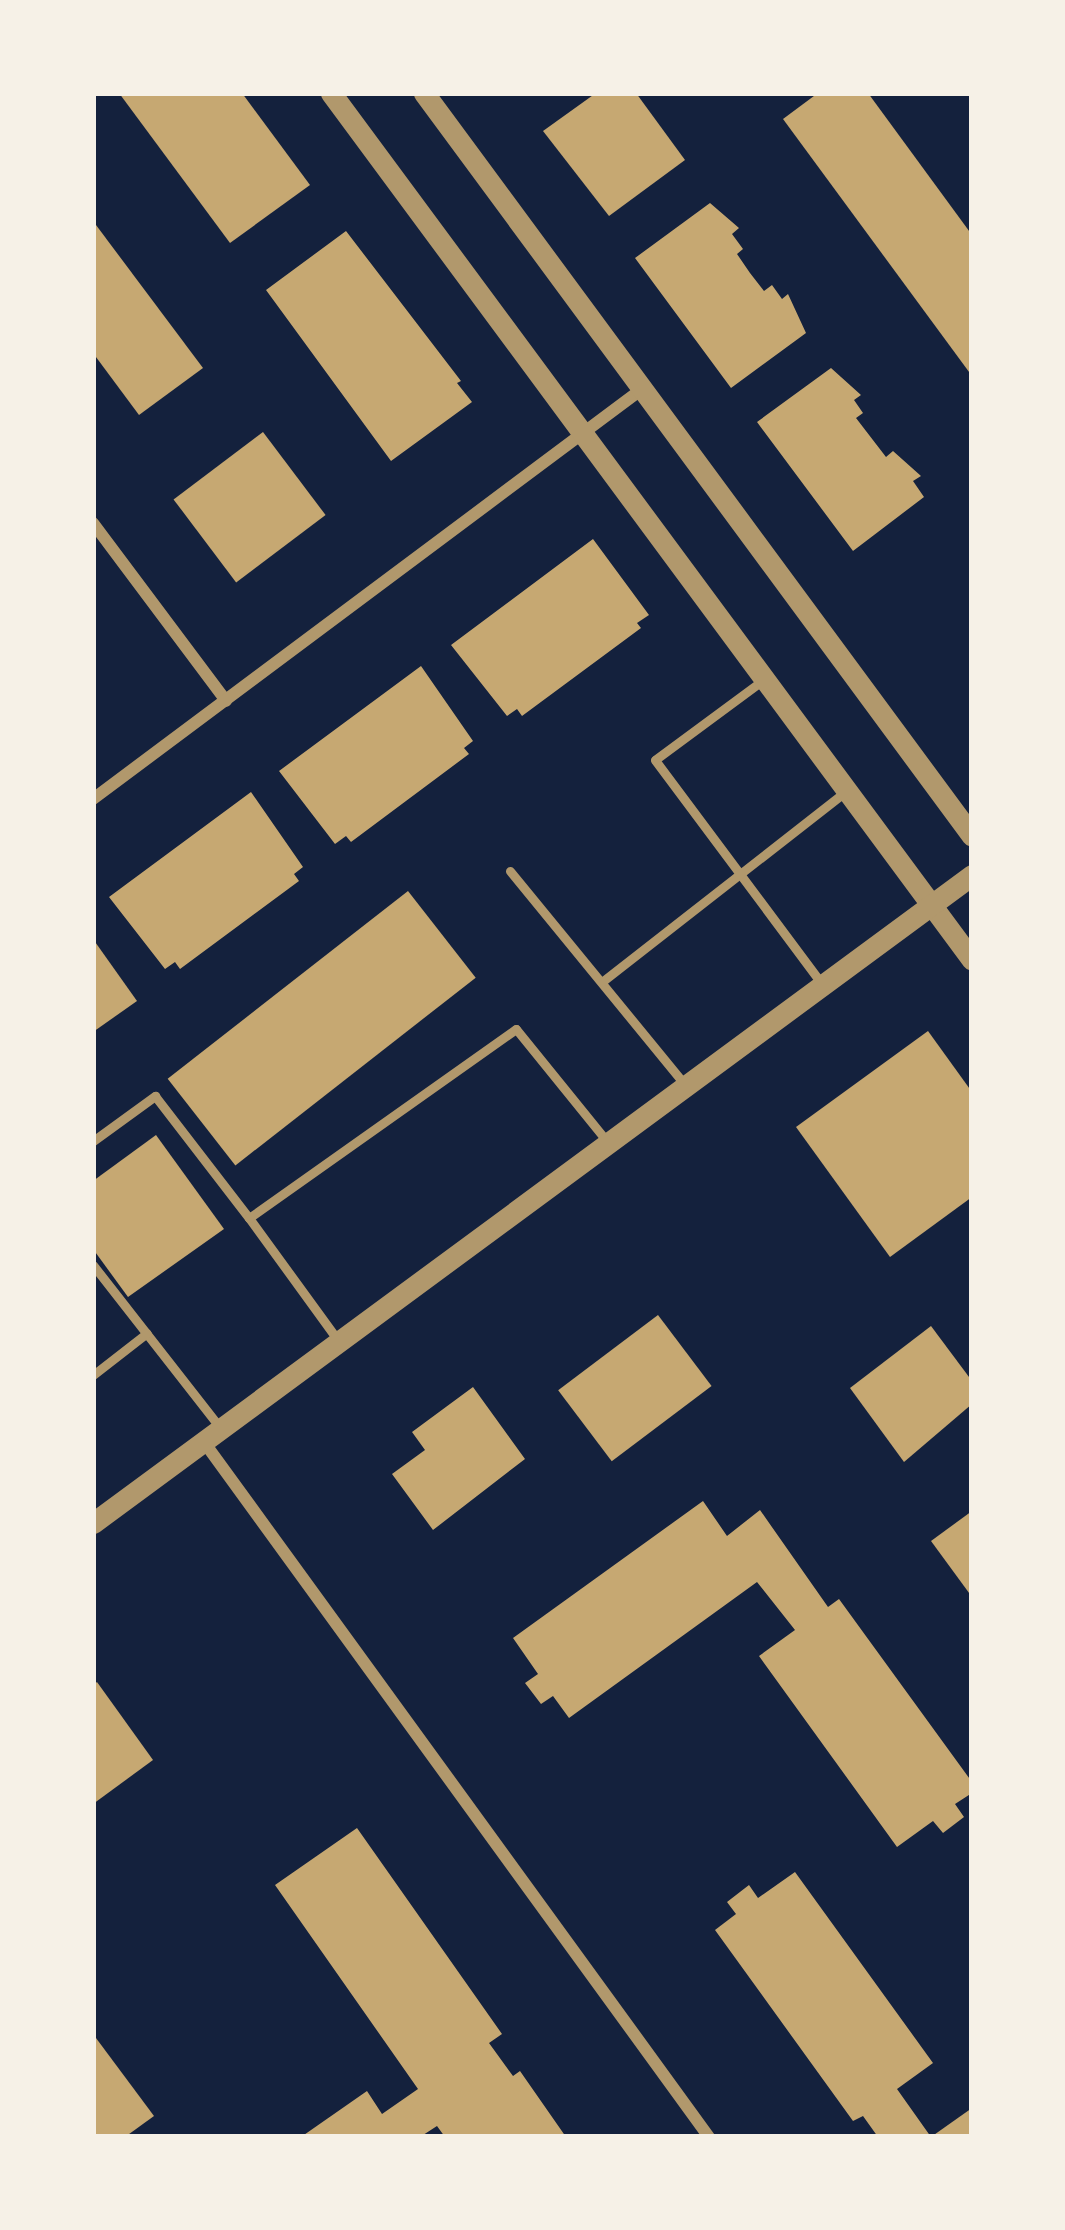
<!DOCTYPE html>
<style>
body{margin:0}
#map{position:relative;width:1065px;height:2230px;overflow:hidden;background:#14213d;font-family:"Libre Baskerville",serif}
div>[style]{position:absolute}
.building>*{inset:0;background:#c6a872;transform-origin:0 0}
.service>*{height:9px;margin:-4.5px;padding:0 4.5px;transform-origin:4.5px;border-radius:4.5px;background:#b1986c}
.minor>*{height:12px;margin:-6px;padding:0 6px;transform-origin:6px;border-radius:6px;background:#b1986c}
.tertiary>*{height:21px;margin:-10.5px;padding:0 10.5px;transform-origin:10.5px;border-radius:10.5px;background:#b1986c}
span{translate:-50% -50%;white-space:nowrap;text-align:center;line-height:1.15;-webkit-text-stroke:10px #f6f1e7;paint-order:stroke}
.frame{position:absolute;inset:0;border:96px solid #f6f1e7;pointer-events:none}
</style>
<div id="map">
<div class="building">
<div style="clip-path:polygon(119px 93px,242px 93px,310px 185px,230px 243px)"></div>
<div style="clip-path:polygon(596px 93px,636px 93px,685px 160px,609px 216px,543px 131px)"></div>
<div style="clip-path:polygon(818px 93px,868px 93px,972px 235px,972px 376px,783px 119px)"></div>
<div style="clip-path:polygon(710px 203px,739px 228px,732px 234px,743px 249px,737px 254px,750px 273px,764px 291px,772px 285px,782px 299px,788px 294px,806px 333px,731px 388px,635px 258px)"></div>
<div style="clip-path:polygon(93px 221px,203px 368px,139px 415px,93px 353px)"></div>
<div style="clip-path:polygon(346px 231px,461px 381px,457px 383px,472px 402px,391px 461px,266px 290px)"></div>
<div style="clip-path:polygon(831px 368px,861px 395px,854px 400px,863px 413px,856px 418px,886px 457px,893px 451px,921px 476px,913px 481px,924px 497px,853px 551px,757px 422px)"></div>
<div style="left:263px;top:432px;width:104px;height:112px;rotate:53deg"></div>
<div style="clip-path:polygon(593px 539px,649px 615px,637px 623px,641px 628px,522px 716px,517px 709px,507px 716px,451px 645px)"></div>
<div style="clip-path:polygon(421px 666px,473px 741px,464px 748px,469px 754px,351px 842px,346px 836px,335px 844px,279px 771px)"></div>
<div style="clip-path:polygon(251px 792px,303px 867px,294px 874px,299px 881px,180px 969px,175px 962px,165px 969px,109px 897px)"></div>
<div style="left:408px;top:891px;width:110px;height:305px;rotate:52deg"></div>
<div style="clip-path:polygon(93px 939px,137px 1001px,93px 1032px)"></div>
<div style="clip-path:polygon(928px 1031px,972px 1092px,972px 1197px,890px 1257px,796px 1127px)"></div>
<div style="clip-path:polygon(156px 1135px,224px 1229px,128px 1297px,93px 1249px,93px 1181px)"></div>
<div style="left:658px;top:1315px;width:89px;height:125px;rotate:53deg"></div>
<div style="clip-path:polygon(931px 1326px,972px 1381px,972px 1404px,904px 1462px,850px 1388px)"></div>
<div style="clip-path:polygon(473px 1387px,525px 1459px,433px 1530px,392px 1474px,425px 1450px,412px 1432px)"></div>
<div style="clip-path:polygon(703px 1501px,727px 1536px,760px 1510px,828px 1607px,839px 1599px,972px 1782px,972px 1793px,955px 1804px,964px 1817px,943px 1833px,933px 1821px,897px 1847px,759px 1656px,795px 1630px,757px 1582px,569px 1718px,553px 1696px,541px 1704px,525px 1683px,538px 1674px,513px 1638px)"></div>
<div style="clip-path:polygon(972px 1511px,972px 1597px,931px 1541px)"></div>
<div style="clip-path:polygon(97px 1682px,153px 1760px,93px 1804px,93px 1685px)"></div>
<div style="clip-path:polygon(357px 1828px,502px 2034px,489px 2043px,513px 2076px,520px 2071px,566px 2137px,445px 2137px,437px 2126px,420px 2137px,301px 2137px,367px 2091px,382px 2114px,418px 2089px,275px 1885px)"></div>
<div style="clip-path:polygon(795px 1872px,933px 2063px,897px 2089px,931px 2137px,878px 2137px,863px 2116px,853px 2121px,715px 1930px,736px 1914px,727px 1902px,749px 1885px,758px 1898px)"></div>
<div style="clip-path:polygon(93px 2034px,154px 2116px,125px 2137px,93px 2137px)"></div>
<div style="clip-path:polygon(972px 2108px,972px 2137px,931px 2137px)"></div>
</div>
<div class="service">
<div style="left:763px;top:680px;width:134px;rotate:143.5deg"></div>
<div style="left:655px;top:760px;width:279px;rotate:53.3deg"></div>
<div style="left:510px;top:871px;width:278px;rotate:50.7deg"></div>
<div style="left:603px;top:981px;width:306px;rotate:-38deg"></div>
<div style="left:93px;top:1141px;width:77px;rotate:-36deg"></div>
<div style="left:155px;top:1096px;width:154px;rotate:52.4deg"></div>
<div style="left:93px;top:1265px;width:204px;rotate:52deg"></div>
<div style="left:337px;top:1339px;width:150px;rotate:-126deg"></div>
<div style="left:249px;top:1218px;width:327px;rotate:-35.3deg"></div>
<div style="left:516px;top:1029px;width:148px;rotate:51deg"></div>
<div style="left:93px;top:1375px;width:68px;rotate:-37.9deg"></div>
</div>
<div class="minor">
<div style="left:93px;top:523px;width:222px;rotate:53.2deg"></div>
<div style="left:93px;top:799px;width:685px;rotate:-36.75deg"></div>
<div style="left:204px;top:1442px;width:859px;rotate:54deg"></div>
</div>
<div class="tertiary">
<div style="left:331px;top:93px;width:1078px;rotate:53.52deg"></div>
<div style="left:424px;top:93px;width:923px;rotate:53.59deg"></div>
<div style="left:93px;top:1523px;width:1092px;rotate:-36.4deg"></div>
</div>
<div class="frame"></div>
</div>
